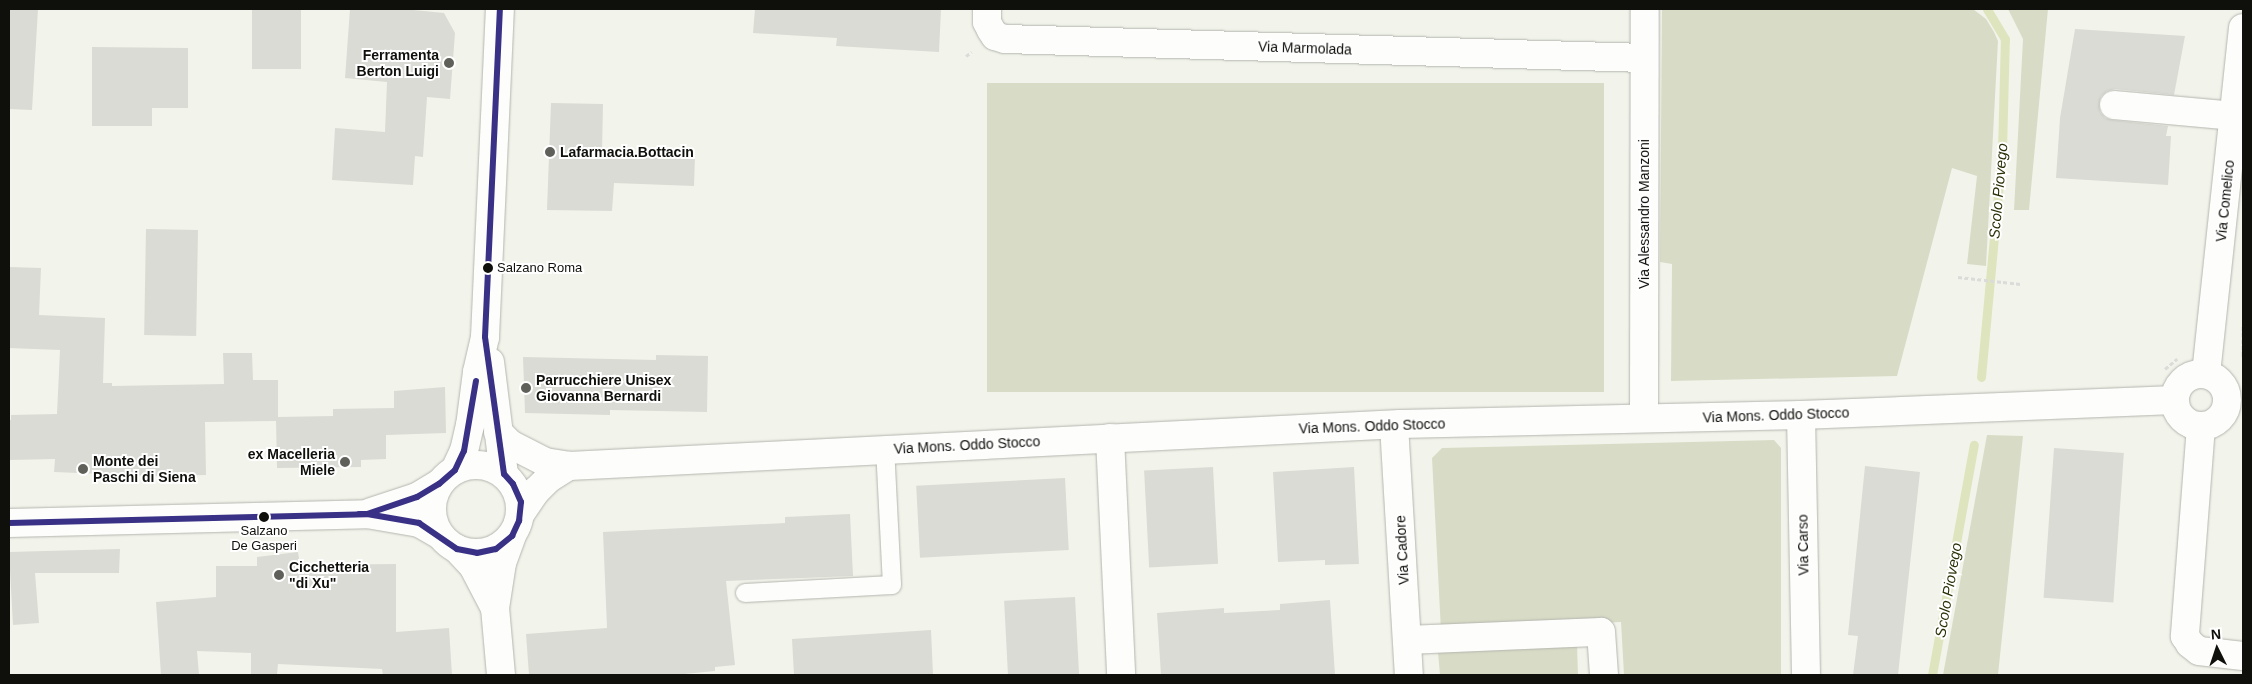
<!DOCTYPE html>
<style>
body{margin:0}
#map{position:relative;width:2252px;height:684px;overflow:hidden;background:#f2f4eb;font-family:Arial,sans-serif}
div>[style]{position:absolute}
.green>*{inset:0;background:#d8dcc6;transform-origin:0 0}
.stream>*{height:9px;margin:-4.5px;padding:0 4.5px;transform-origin:4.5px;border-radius:4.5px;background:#dee5be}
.building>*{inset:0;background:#dadbd4;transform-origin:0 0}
.path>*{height:3px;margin-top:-1.5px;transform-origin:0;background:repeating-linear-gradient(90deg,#dbdbd9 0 4px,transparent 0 6.5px)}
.roads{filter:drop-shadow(0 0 1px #b3b5ae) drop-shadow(0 0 1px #b3b5ae)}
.service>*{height:18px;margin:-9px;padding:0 9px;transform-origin:9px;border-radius:9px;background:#fdfdfc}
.minor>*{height:28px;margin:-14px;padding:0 14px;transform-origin:14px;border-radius:14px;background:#fdfdfc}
.minor>.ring{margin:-14px;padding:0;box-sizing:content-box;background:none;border:28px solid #fdfdfc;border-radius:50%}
.tertiary>*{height:28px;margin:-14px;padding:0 14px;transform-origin:14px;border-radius:14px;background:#fdfdfc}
.tertiary>.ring{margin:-14px;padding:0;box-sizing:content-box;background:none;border:28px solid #fdfdfc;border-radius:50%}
.bus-1>*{height:6px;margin:-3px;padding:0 3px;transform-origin:3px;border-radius:3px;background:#393185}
.dots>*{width:14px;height:14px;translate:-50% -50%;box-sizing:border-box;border:2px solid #fff;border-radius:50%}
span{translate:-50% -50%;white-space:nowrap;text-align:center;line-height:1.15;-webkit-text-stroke:4px #fff;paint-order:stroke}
.bus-label{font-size:13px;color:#0f100b}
.left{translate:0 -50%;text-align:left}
.street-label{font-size:14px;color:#0f100b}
.poi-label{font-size:14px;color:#0f100b;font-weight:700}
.right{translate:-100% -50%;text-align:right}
.water-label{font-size:15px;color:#2a3006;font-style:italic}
.frame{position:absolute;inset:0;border:10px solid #0f100b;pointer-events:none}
.north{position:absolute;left:2192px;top:624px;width:50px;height:50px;-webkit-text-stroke:4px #fff;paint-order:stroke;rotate:356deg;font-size:14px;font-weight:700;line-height:20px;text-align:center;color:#0f100b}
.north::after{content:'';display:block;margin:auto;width:18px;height:22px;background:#0f100b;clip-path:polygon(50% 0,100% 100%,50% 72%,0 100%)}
</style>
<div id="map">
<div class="green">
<div style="clip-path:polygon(1662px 9px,1973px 9px,1986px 19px,1994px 32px,1998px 41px,1986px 266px,1967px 264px,1977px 176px,1952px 168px,1897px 376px,1671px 381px,1672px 264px,1660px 262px)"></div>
<div style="clip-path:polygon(2008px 9px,2048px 9px,2029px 210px,2014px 210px,2023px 39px)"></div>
<div style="left:987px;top:83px;width:617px;height:309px"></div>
<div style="clip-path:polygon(1987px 435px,2023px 436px,1998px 675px,1943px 675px)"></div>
<div style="clip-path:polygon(1774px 440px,1781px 448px,1781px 675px,1624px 675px,1621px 622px,1441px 631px,1432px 458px,1442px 448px)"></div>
<div style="clip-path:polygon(1577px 644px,1578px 675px,1440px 675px,1438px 652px)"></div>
</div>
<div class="stream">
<div style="left:1981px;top:377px;width:228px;rotate:-84.7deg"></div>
<div style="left:2002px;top:150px;width:111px;rotate:-88.5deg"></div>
<div style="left:2005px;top:39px;width:35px;rotate:-121deg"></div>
<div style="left:1932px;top:675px;width:234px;rotate:-79.7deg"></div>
</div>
<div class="building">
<div style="clip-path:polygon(9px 9px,38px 9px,32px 110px,9px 109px)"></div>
<div style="left:252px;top:9px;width:49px;height:60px"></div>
<div style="clip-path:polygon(350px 9px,403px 9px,444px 13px,455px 33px,450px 99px,427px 97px,423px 157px,415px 156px,413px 185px,332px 180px,335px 128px,385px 132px,387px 82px,345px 78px)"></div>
<div style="clip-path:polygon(755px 9px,941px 9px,939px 52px,836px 46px,837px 38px,753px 33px)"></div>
<div style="clip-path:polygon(2075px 29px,2185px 36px,2174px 95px,2115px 89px,2107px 91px,2101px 96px,2099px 103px,2100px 112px,2105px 118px,2112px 120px,2168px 126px,2166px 136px,2171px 136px,2168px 185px,2056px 178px,2060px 118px)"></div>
<div style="clip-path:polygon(92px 47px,188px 48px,188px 108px,152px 108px,152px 126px,92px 126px)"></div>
<div style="clip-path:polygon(551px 103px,603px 104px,602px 151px,695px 156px,694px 186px,614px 183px,612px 211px,547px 210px)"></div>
<div style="left:146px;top:229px;width:52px;height:106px;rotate:1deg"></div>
<div style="clip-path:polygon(9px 267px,41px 268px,39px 315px,105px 318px,103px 383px,112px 383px,112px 386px,224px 384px,223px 353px,252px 353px,253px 380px,278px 380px,278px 417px,333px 416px,333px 409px,394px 408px,394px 391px,445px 387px,446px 433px,386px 435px,386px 459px,361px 460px,361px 467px,277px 468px,276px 421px,205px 422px,206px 475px,153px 476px,54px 472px,55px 459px,9px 460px,9px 420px,11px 420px,11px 415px,57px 414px,60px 350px,9px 348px)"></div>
<div style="clip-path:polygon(656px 355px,708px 356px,707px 412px,610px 410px,610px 415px,525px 413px,523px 357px,656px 360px)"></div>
<div style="left:2054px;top:448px;width:70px;height:150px;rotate:4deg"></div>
<div style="clip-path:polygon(1865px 466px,1920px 472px,1898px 675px,1853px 675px,1858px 636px,1848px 635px)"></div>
<div style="left:1213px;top:467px;width:97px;height:69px;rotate:87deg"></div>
<div style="clip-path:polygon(1354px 467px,1359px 564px,1325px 565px,1325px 560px,1278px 562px,1273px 472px)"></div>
<div style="left:1065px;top:478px;width:72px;height:149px;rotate:87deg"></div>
<div style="clip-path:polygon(850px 514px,853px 576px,726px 581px,735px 665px,715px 667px,715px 671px,674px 675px,529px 675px,526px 634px,607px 628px,603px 532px,785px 523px,785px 517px)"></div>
<div style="clip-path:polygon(120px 549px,119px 573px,35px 573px,39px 623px,13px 625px,9px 552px)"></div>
<div style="clip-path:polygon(298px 552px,300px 565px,396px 564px,396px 632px,449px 628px,452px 675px,383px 675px,382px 669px,278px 664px,277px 675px,251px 675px,251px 653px,197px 651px,199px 675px,161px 675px,156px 602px,216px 597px,216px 566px,257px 566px,257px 557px)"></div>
<div style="left:1075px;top:597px;width:78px;height:71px;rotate:87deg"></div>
<div style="clip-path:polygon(1330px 600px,1335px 675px,1161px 675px,1157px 613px,1224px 608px,1224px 613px,1280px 610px,1280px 604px)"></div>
<div style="clip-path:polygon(931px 630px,933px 675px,794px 675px,792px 639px)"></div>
</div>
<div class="path">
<div style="left:966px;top:56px;width:7px;rotate:-34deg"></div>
<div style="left:1958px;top:277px;width:63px;rotate:6.3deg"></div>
<div style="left:2243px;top:326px;width:32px;rotate:90deg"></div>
<div style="left:2165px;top:369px;width:16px;rotate:-40deg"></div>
</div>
<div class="roads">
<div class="service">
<div style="left:745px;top:593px;width:147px;rotate:-3.1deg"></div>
<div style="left:892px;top:585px;width:136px;rotate:-92.9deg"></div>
</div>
<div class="minor">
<div style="left:987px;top:9px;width:13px;rotate:90deg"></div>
<div style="left:987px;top:22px;width:9px;rotate:63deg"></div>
<div style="left:991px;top:30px;width:7px;rotate:56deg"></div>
<div style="left:995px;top:36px;width:10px;rotate:17deg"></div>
<div style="left:1005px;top:39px;width:639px;rotate:1.7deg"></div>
<div style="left:2114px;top:105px;width:121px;rotate:5.2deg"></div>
<div style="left:2206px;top:374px;width:348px;rotate:-83.9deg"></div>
<div class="ring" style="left:2175px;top:374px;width:24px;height:24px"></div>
<div style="left:1801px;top:415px;width:260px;rotate:88.9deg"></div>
<div style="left:1644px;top:418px;width:409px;rotate:-89.9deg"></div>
<div style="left:1394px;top:425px;width:250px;rotate:86.6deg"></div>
<div style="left:2201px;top:426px;width:211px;rotate:94.4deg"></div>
<div style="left:2185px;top:636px;width:9px;rotate:58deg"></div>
<div style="left:2190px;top:644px;width:11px;rotate:38deg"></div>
<div style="left:2199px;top:651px;width:44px;rotate:6.5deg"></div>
<div style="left:498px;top:432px;width:17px;rotate:45deg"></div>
<div style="left:510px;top:444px;width:39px;rotate:27deg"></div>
<div style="left:545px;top:462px;width:24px;rotate:9deg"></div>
<div style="left:569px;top:466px;width:832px;rotate:-2.89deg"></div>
<div style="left:1400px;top:424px;width:401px;rotate:-1.3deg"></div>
<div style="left:1801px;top:415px;width:374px;rotate:-2.3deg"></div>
<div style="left:1110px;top:438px;width:237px;rotate:87.3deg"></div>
<div style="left:521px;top:513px;width:27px;rotate:-56deg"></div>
<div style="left:536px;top:491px;width:17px;rotate:-45deg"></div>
<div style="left:548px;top:479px;width:25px;rotate:-32deg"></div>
<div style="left:1407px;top:640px;width:194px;rotate:-2.4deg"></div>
<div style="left:1601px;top:632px;width:43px;rotate:86deg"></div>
</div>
<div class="tertiary">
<div style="left:490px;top:362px;width:113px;rotate:82.9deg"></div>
<div class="ring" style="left:432px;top:465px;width:60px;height:60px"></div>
<div style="left:455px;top:470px;width:21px;rotate:-65deg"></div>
<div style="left:464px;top:451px;width:26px;rotate:-77deg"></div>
<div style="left:470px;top:426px;width:54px;rotate:-82.6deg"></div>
<div style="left:477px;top:372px;width:36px;rotate:-77deg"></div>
<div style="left:485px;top:337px;width:328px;rotate:-87.4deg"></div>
<div style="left:371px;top:512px;width:48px;rotate:-18.1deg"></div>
<div style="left:417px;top:497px;width:26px;rotate:-31deg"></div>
<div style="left:9px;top:523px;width:358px;rotate:-1.4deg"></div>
<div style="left:367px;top:514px;width:53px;rotate:9.8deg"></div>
<div style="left:419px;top:523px;width:24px;rotate:30deg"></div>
<div style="left:457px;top:549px;width:23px;rotate:47deg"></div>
<div style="left:473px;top:566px;width:47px;rotate:62.4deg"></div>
<div style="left:501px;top:675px;width:67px;rotate:-95.1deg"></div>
<div style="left:495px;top:608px;width:46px;rotate:-81.2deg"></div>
<div style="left:502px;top:563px;width:29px;rotate:-70deg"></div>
</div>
</div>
<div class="bus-1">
<div style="left:359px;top:514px;width:8px"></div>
<div style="left:367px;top:514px;width:53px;rotate:-18.8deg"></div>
<div style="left:417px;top:497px;width:26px;rotate:-31deg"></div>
<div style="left:439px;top:484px;width:21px;rotate:-41deg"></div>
<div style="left:455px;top:470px;width:21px;rotate:-65deg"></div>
<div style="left:464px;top:451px;width:71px;rotate:-80.3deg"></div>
<div style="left:9px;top:523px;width:358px;rotate:-1.4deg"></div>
<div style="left:367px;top:514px;width:53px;rotate:9.8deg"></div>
<div style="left:419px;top:523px;width:46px;rotate:34.4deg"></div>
<div style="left:457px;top:549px;width:20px;rotate:11deg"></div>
<div style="left:477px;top:553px;width:19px;rotate:-12deg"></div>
<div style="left:496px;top:549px;width:21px;rotate:-39deg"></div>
<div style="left:512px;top:536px;width:17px;rotate:-65deg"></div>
<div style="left:519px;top:521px;width:19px;rotate:-84deg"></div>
<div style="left:521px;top:502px;width:20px;rotate:-114deg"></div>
<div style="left:513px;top:484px;width:13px;rotate:-132deg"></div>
<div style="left:504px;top:474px;width:138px;rotate:-97.9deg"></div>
<div style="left:485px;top:337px;width:328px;rotate:-87.4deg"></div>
</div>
<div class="dots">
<div style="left:449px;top:63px;background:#5e6059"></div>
<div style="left:550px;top:152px;background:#5e6059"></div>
<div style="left:488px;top:268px;background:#0f100b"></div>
<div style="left:526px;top:388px;background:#5e6059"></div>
<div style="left:345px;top:462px;background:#5e6059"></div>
<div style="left:83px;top:469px;background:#5e6059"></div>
<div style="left:264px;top:517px;background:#0f100b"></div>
<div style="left:279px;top:575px;background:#5e6059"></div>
</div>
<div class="bus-label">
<span class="left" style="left:497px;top:268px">Salzano Roma</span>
<span style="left:264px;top:539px">Salzano<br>De Gasperi</span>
</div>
<div class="street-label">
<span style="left:1305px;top:48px;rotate:2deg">Via Marmolada</span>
<span style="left:2225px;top:201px;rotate:-84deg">Via Comelico</span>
<span style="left:1644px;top:214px;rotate:-90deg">Via Alessandro Manzoni</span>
<span style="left:1776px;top:415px;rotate:-2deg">Via Mons. Oddo Stocco</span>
<span style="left:1372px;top:426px;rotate:-2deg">Via Mons. Oddo Stocco</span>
<span style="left:967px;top:445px;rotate:-3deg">Via Mons. Oddo Stocco</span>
<span style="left:1803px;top:545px;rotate:-91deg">Via Carso</span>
<span style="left:1402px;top:550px;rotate:-93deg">Via Cadore</span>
</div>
<div class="poi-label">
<span class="right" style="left:439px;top:63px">Ferramenta<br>Berton Luigi</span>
<span class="left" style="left:560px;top:152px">Lafarmacia.Bottacin</span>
<span class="left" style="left:536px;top:388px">Parrucchiere Unisex<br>Giovanna Bernardi</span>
<span class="right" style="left:335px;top:462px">ex Macelleria<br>Miele</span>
<span class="left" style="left:93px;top:469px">Monte dei<br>Paschi di Siena</span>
<span class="left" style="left:289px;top:575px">Cicchetteria<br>"di Xu"</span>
</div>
<div class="water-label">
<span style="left:1998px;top:191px;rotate:-85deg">Scolo Piovego</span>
<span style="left:1948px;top:590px;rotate:-80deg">Scolo Piovego</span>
</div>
<div class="frame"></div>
<div class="north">N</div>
</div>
